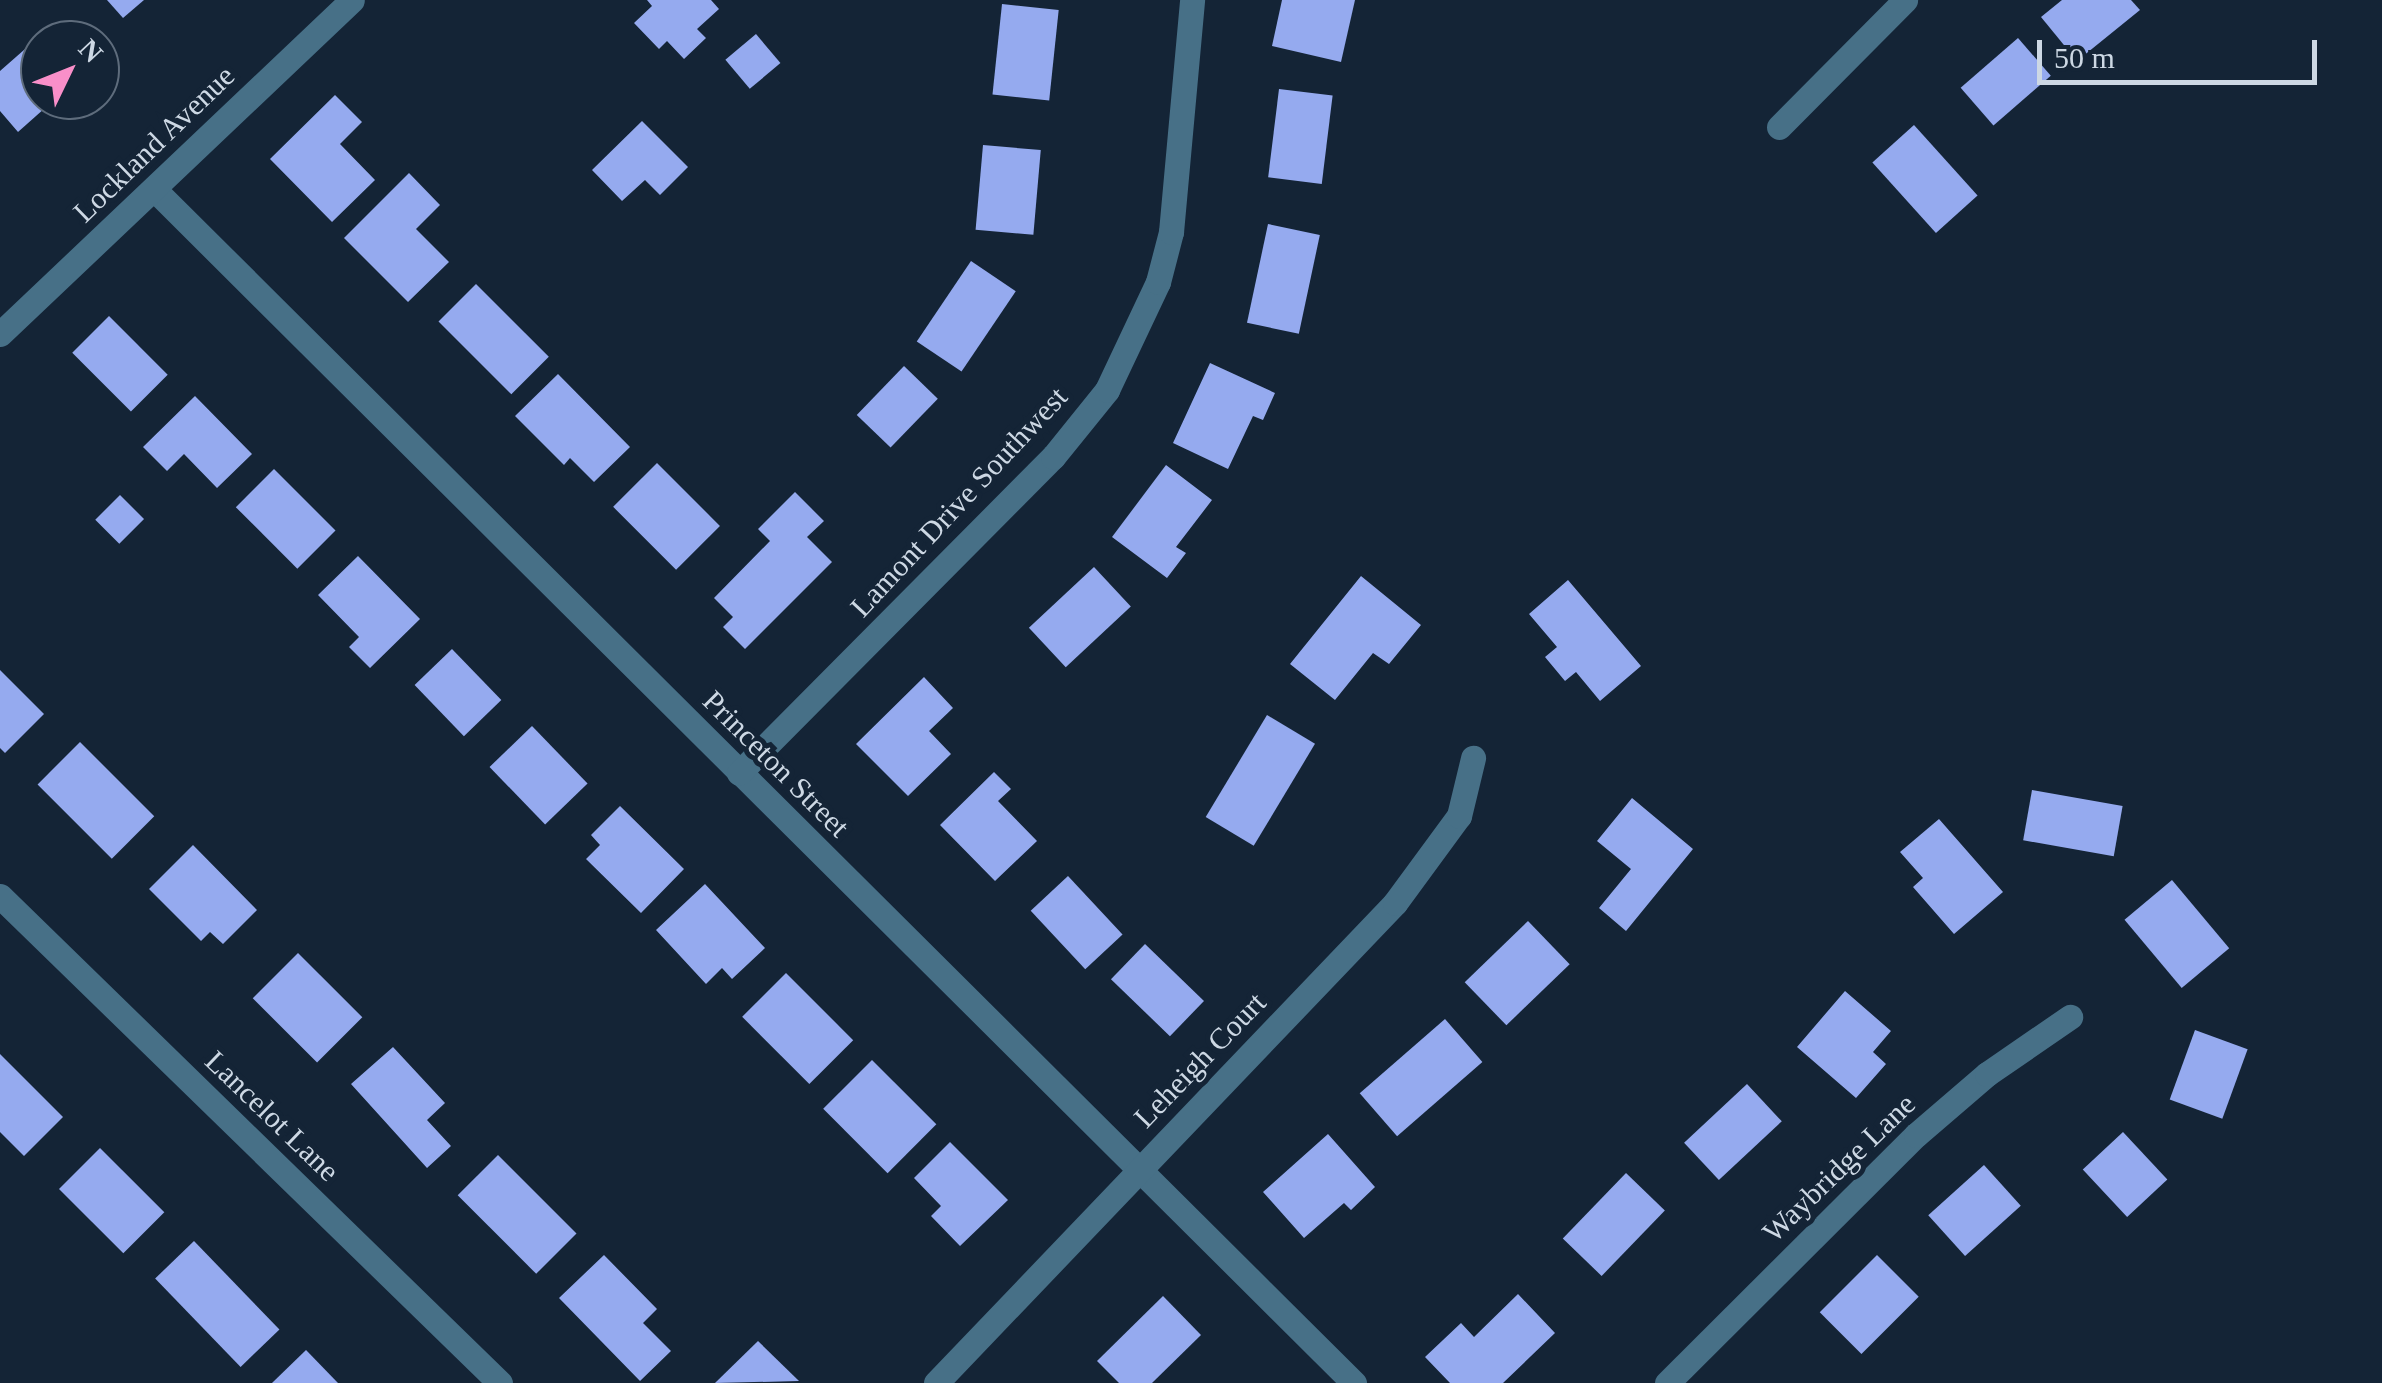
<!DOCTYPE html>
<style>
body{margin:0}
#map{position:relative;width:2382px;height:1383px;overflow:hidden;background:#142436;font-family:"Times New Roman",serif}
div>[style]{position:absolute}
.building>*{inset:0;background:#95aaef;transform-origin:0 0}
.minor>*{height:25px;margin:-12.5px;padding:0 12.5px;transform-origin:12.5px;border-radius:12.5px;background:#477087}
span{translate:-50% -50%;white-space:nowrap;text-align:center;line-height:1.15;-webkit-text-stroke:10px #142436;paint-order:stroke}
.street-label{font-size:30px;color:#cdd8e4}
.north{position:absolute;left:20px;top:20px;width:100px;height:100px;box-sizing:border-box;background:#142436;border:2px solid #5e6c7c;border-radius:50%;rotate:47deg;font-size:28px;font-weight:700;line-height:40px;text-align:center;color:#cdd8e4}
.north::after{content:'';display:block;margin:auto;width:35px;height:45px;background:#f98fc9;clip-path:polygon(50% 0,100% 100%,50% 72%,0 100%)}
.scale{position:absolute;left:2037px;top:40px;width:280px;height:45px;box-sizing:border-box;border:5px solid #cdd8e4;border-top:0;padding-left:12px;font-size:30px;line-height:35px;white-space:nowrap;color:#cdd8e4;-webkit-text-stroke:8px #142436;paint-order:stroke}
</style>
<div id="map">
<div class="building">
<div style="clip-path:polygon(107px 0,144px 0,123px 18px)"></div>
<div style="clip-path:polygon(647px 0,711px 0,719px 9px,697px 29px,706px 38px,684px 59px,667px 41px,659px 49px,634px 23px,652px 6px)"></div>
<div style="clip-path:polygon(1282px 0,1355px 0,1341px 62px,1272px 46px)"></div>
<div style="clip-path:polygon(2062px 0,2131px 0,2140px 10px,2077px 61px,2041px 17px)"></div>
<div style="left:1002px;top:4px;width:57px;height:91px;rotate:6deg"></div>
<div style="clip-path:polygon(49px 28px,60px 40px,40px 40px,40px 100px,54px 100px,18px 132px,0 111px,0 71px)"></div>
<div style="left:756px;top:34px;width:38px;height:40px;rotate:50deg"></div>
<div style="left:2018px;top:38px;width:50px;height:76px;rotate:49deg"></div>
<div style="left:1279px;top:89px;width:54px;height:89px;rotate:7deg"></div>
<div style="clip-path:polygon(335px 95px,362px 122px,340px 144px,375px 180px,332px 222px,270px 159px)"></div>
<div style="clip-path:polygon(642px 121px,688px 167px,660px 195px,645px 180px,622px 201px,592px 170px)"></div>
<div style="left:1914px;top:125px;width:95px;height:56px;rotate:48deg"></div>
<div style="left:983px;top:145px;width:58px;height:85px;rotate:5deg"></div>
<div style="clip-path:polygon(409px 173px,440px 205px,416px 229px,449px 262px,408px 302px,344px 238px)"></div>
<div style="left:1268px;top:224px;width:53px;height:101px;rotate:12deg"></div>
<div style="left:971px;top:261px;width:54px;height:97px;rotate:34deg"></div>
<div style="left:476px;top:284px;width:103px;height:53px;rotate:45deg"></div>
<div style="left:109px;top:316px;width:83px;height:52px;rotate:45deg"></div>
<div style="clip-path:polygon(1210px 363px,1275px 393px,1263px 420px,1253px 416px,1228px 469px,1173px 443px)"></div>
<div style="left:904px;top:366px;width:47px;height:68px;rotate:44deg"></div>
<div style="clip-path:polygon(558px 374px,630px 447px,594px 482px,570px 458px,564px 465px,515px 416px)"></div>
<div style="clip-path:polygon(195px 396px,252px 454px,217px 488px,184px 454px,167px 471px,143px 447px)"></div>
<div style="left:657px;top:463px;width:89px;height:62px;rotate:45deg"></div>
<div style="clip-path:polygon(1166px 465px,1212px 500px,1176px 547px,1186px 553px,1167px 578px,1112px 537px)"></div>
<div style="left:274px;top:469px;width:87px;height:54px;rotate:45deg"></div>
<div style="clip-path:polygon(795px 492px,824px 521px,807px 537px,832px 562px,745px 649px,723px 627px,733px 617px,714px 598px,770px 541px,758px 529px)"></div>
<div style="left:120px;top:495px;width:34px;height:35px;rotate:45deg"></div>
<div style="clip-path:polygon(358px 556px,420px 619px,370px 668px,349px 647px,359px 637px,318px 595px)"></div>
<div style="left:1094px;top:567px;width:54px;height:89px;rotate:47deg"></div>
<div style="clip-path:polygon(1361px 576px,1421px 625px,1389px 664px,1373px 653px,1335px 700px,1290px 664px)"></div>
<div style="clip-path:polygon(1568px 580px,1641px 666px,1600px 701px,1576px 672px,1565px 681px,1545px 657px,1557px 647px,1529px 614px)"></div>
<div style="left:452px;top:649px;width:71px;height:52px;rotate:46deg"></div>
<div style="clip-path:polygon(0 670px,44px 714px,5px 753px,0 748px)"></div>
<div style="clip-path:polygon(924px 677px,953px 708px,929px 731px,951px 754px,908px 796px,856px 744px)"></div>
<div style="left:1267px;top:715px;width:56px;height:119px;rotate:31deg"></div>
<div style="left:532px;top:726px;width:80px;height:59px;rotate:46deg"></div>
<div style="left:80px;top:742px;width:105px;height:60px;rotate:45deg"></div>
<div style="clip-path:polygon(994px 772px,1011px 789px,998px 801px,1037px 841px,995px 881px,940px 825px)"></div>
<div style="left:2032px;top:790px;width:92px;height:51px;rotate:10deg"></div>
<div style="clip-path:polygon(1632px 798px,1693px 849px,1626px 931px,1599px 908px,1631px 869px,1597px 841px)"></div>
<div style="clip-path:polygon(620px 806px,684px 869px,641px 913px,586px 859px,600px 845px,591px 835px)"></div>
<div style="clip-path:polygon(1939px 819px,2003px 892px,1954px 934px,1913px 887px,1923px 878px,1900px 852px)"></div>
<div style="clip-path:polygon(193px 845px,257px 910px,223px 944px,210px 932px,201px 941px,149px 889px)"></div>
<div style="left:1068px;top:876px;width:80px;height:51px;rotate:47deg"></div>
<div style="left:2172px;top:880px;width:89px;height:62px;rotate:50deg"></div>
<div style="clip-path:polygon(705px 884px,765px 948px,732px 979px,722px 968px,706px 984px,656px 930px)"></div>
<div style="left:1528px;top:921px;width:60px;height:88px;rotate:46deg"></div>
<div style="left:1145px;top:944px;width:82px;height:49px;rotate:44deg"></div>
<div style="left:298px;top:953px;width:91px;height:64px;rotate:45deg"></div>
<div style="left:786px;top:973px;width:95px;height:62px;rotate:45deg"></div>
<div style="clip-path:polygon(1845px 991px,1891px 1031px,1873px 1052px,1886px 1064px,1856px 1098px,1797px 1047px)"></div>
<div style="left:1445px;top:1019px;width:57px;height:113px;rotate:49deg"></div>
<div style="left:2195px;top:1030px;width:56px;height:74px;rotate:20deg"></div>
<div style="clip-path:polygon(393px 1047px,445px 1103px,427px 1120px,451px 1146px,427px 1168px,351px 1084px)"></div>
<div style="clip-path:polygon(0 1054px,63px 1117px,24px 1156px,0 1132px)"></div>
<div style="left:872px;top:1060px;width:91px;height:69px;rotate:45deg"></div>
<div style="left:1747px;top:1084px;width:51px;height:86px;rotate:47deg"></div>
<div style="left:2123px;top:1132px;width:65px;height:55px;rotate:47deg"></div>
<div style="clip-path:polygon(1328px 1134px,1375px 1187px,1351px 1210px,1344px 1203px,1304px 1238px,1263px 1192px)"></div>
<div style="clip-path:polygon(950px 1142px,1008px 1200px,960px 1246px,931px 1216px,941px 1206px,914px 1178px)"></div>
<div style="left:100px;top:1148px;width:91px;height:58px;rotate:45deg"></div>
<div style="left:498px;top:1155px;width:111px;height:57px;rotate:45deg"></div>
<div style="left:1984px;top:1165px;width:55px;height:75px;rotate:48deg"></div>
<div style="left:1626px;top:1173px;width:54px;height:91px;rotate:44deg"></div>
<div style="left:194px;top:1241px;width:123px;height:54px;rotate:46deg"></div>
<div style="clip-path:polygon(604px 1255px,657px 1309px,643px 1323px,671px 1351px,640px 1381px,559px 1298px)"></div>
<div style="left:1877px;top:1255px;width:59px;height:81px;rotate:45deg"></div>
<div style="clip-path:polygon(1518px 1294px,1555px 1333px,1503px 1383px,1450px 1383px,1425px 1357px,1461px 1323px,1474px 1337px)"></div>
<div style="clip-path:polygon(1163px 1296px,1201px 1335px,1152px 1383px,1119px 1383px,1097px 1361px)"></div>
<div style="clip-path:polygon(758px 1341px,799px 1381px,715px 1383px)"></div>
<div style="clip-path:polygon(306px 1350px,338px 1383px,272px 1383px)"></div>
</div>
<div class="minor">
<div style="left:1779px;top:127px;width:179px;rotate:-45.2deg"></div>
<div style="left:154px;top:189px;width:1693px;rotate:44.86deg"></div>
<div style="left:0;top:334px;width:485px;rotate:-43.5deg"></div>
<div style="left:739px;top:773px;width:445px;rotate:-45.2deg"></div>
<div style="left:1053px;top:457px;width:86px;rotate:-51.1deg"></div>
<div style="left:1107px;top:390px;width:119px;rotate:-64.7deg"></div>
<div style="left:1158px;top:282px;width:52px;rotate:-75.4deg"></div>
<div style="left:1171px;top:232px;width:233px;rotate:-84.8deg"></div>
<div style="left:0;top:896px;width:698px;rotate:44.25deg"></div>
<div style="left:936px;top:1383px;width:664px;rotate:-46.28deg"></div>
<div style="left:1395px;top:903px;width:108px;rotate:-53.7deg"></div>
<div style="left:1459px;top:816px;width:60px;rotate:-76.4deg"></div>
<div style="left:1667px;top:1383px;width:351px;rotate:-44.9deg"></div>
<div style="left:1916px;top:1135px;width:94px;rotate:-40.7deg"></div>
<div style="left:1987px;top:1074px;width:101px;rotate:-34.5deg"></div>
</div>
<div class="street-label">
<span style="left:154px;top:144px;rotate:-44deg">Lockland Avenue</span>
<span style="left:959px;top:502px;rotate:-47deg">Lamont Drive Southwest</span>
<span style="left:776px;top:764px;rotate:45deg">Princeton Street</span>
<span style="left:1200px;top:1060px;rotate:-46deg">Leheigh Court</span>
<span style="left:272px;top:1116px;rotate:44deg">Lancelot Lane</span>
<span style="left:1839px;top:1168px;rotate:-44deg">Waybridge Lane</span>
</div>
<div class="north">N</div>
<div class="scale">50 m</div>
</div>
